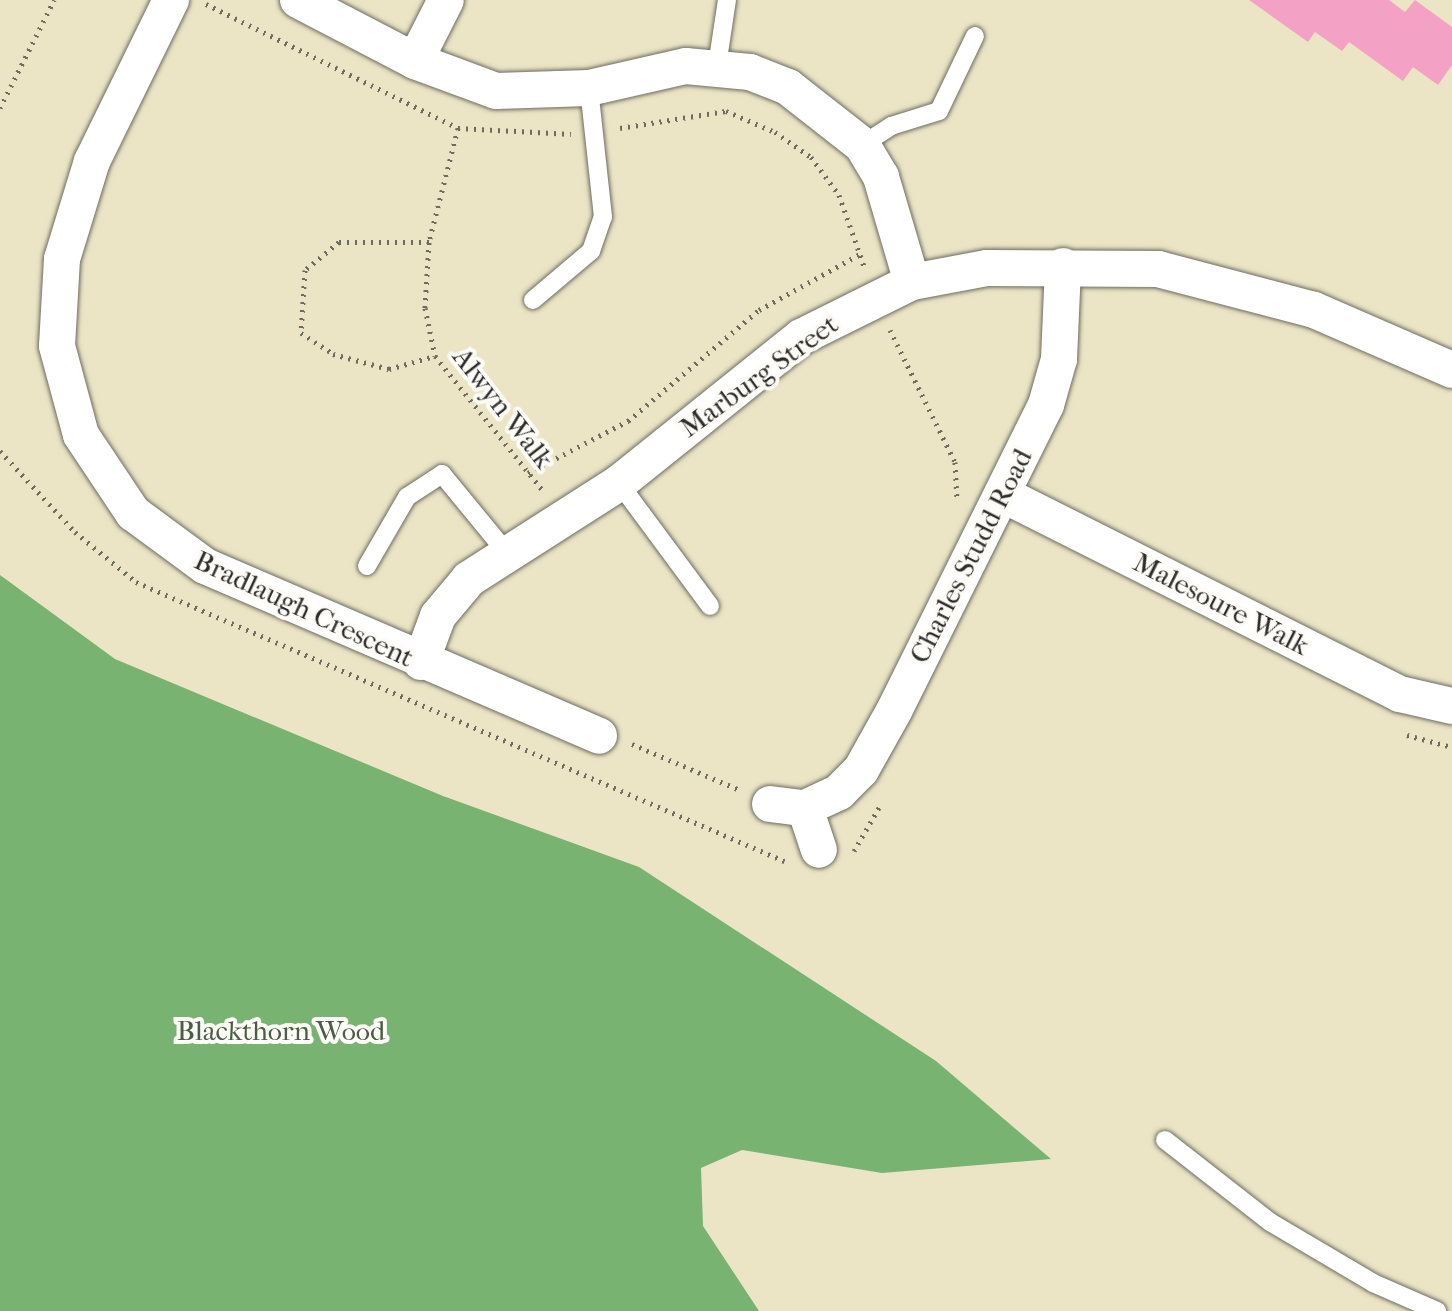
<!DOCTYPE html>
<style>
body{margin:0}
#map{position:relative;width:1452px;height:1311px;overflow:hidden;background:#ebe5c6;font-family:"IM FELL French Canon",serif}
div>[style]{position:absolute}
.forest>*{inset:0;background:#78b372}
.building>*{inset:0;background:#f4a1c6}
.path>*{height:5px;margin-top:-2.5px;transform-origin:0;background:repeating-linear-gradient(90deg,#6e6c61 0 2px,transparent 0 8px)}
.roads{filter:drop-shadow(0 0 2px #6e6c61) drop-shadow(0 0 2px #6e6c61)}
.lane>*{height:18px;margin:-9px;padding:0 9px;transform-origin:9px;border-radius:9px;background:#fff}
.street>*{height:36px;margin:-18px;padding:0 18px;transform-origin:18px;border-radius:18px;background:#fff}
span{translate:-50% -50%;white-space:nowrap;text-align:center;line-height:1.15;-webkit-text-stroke:8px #fdfcf7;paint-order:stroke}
.street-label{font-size:28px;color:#2b2b2b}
.park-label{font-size:28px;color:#4b5d46}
</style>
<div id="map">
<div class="forest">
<div style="clip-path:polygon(0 575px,115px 659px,443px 796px,639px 867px,936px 1061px,1051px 1159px,882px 1173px,742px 1150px,701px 1168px,703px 1226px,759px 1311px,0 1311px)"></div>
</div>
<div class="building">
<div style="clip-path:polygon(1249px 0,1389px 0,1405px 12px,1415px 0,1452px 27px,1452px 65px,1438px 85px,1413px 67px,1403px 81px,1349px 42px,1342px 51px,1315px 32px,1308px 42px)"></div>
</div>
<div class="path">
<div style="left:206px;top:4px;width:281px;rotate:26.2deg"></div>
<div style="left:458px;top:128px;width:113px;rotate:3deg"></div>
<div style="left:0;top:108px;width:121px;rotate:-63.4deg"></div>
<div style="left:458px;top:128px;width:118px;rotate:104.3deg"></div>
<div style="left:429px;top:242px;width:66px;rotate:93.5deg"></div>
<div style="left:425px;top:308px;width:49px;rotate:78.2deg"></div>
<div style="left:435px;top:356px;width:174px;rotate:51.3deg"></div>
<div style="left:620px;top:128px;width:107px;rotate:-9.1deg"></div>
<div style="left:726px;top:111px;width:53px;rotate:23.2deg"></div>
<div style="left:775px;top:132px;width:44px;rotate:34.8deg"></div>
<div style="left:811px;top:157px;width:47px;rotate:53.6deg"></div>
<div style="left:839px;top:195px;width:78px;rotate:70.6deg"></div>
<div style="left:429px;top:242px;width:90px;rotate:180deg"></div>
<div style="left:339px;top:242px;width:44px;rotate:140.5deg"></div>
<div style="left:305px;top:270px;width:63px;rotate:93.6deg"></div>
<div style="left:301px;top:333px;width:38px;rotate:33deg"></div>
<div style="left:333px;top:354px;width:58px;rotate:15deg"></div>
<div style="left:389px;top:369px;width:48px;rotate:-15.8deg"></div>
<div style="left:890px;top:330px;width:147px;rotate:63.8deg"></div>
<div style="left:955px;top:462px;width:39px;rotate:87deg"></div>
<div style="left:0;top:451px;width:110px;rotate:47.2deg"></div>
<div style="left:75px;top:532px;width:79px;rotate:39.3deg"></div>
<div style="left:136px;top:582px;width:706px;rotate:23.29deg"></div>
<div style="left:528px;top:473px;width:113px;rotate:-27.5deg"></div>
<div style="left:628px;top:421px;width:172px;rotate:-40.3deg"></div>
<div style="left:759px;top:310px;width:115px;rotate:-29deg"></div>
<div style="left:1407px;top:735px;width:47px;rotate:14.9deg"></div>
<div style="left:632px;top:744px;width:117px;rotate:23.1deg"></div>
<div style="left:854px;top:851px;width:54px;rotate:-60.1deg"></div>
</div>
<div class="roads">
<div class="lane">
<div style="left:717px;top:66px;width:67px;rotate:-81.4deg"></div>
<div style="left:862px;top:145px;width:35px;rotate:-33deg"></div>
<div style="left:891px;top:126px;width:50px;rotate:-17.4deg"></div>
<div style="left:939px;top:111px;width:83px;rotate:-64.4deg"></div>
<div style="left:533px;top:300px;width:76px;rotate:-40.2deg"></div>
<div style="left:591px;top:251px;width:36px;rotate:-71deg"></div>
<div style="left:603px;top:217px;width:130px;rotate:-96.2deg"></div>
<div style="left:619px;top:483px;width:153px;rotate:53.5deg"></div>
<div style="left:367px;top:566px;width:80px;rotate:-59.9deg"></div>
<div style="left:407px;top:497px;width:42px;rotate:-33.3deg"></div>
<div style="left:442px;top:474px;width:101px;rotate:50.6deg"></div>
<div style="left:1165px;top:1140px;width:133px;rotate:38deg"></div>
<div style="left:1270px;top:1222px;width:120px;rotate:30.6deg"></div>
<div style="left:1373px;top:1283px;width:70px;rotate:23.6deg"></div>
</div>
<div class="street">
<div style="left:171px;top:0;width:179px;rotate:116.1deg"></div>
<div style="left:92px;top:161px;width:102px;rotate:107deg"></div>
<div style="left:62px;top:259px;width:87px;rotate:93.3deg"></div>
<div style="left:57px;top:346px;width:92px;rotate:74.9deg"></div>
<div style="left:81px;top:435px;width:94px;rotate:56.3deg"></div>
<div style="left:133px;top:513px;width:89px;rotate:36.4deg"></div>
<div style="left:205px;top:566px;width:429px;rotate:23.3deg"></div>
<div style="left:298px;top:0;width:132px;rotate:27.5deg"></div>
<div style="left:415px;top:61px;width:86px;rotate:20.3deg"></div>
<div style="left:496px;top:91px;width:93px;rotate:-1.8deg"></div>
<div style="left:589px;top:88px;width:99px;rotate:-12.8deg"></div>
<div style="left:686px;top:66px;width:64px;rotate:5.4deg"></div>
<div style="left:750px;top:72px;width:41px;rotate:21.5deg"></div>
<div style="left:788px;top:87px;width:94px;rotate:38.1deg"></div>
<div style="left:862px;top:145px;width:37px;rotate:59deg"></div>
<div style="left:881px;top:177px;width:109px;rotate:73.6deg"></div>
<div style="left:415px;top:61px;width:68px;rotate:-63.1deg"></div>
<div style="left:1002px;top:494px;width:445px;rotate:26.7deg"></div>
<div style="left:1400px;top:694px;width:53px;rotate:13deg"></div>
<div style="left:421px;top:662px;width:49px;rotate:-69.7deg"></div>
<div style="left:438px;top:616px;width:48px;rotate:-50deg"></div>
<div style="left:469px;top:579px;width:178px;rotate:-32.6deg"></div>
<div style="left:619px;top:483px;width:233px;rotate:-38.7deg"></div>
<div style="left:801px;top:337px;width:124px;rotate:-26.4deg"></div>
<div style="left:912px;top:282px;width:76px;rotate:-10.6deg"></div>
<div style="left:987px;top:268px;width:171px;rotate:0.3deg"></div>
<div style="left:1158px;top:269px;width:161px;rotate:14.7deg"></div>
<div style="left:1314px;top:310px;width:150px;rotate:23.5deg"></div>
<div style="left:770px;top:804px;width:35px;rotate:7deg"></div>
<div style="left:805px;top:808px;width:38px;rotate:-25deg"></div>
<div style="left:839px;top:792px;width:31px;rotate:-45deg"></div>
<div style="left:861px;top:770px;width:68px;rotate:-60.8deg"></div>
<div style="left:894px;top:711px;width:342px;rotate:-63.6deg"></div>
<div style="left:1046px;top:405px;width:48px;rotate:-74.2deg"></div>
<div style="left:1059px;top:359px;width:93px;rotate:-87.5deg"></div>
<div style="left:805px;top:808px;width:44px;rotate:71.6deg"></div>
</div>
</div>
<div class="street-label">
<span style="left:759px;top:376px;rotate:-36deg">Marburg Street</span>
<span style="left:503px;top:408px;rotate:52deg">Alwyn Walk</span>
<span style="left:971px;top:556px;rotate:-63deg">Charles Studd Road</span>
<span style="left:1221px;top:604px;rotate:27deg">Malesoure Walk</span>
<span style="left:304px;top:609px;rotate:25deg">Bradlaugh Crescent</span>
</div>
<div class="park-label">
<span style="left:281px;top:1031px">Blackthorn Wood</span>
</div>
</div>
